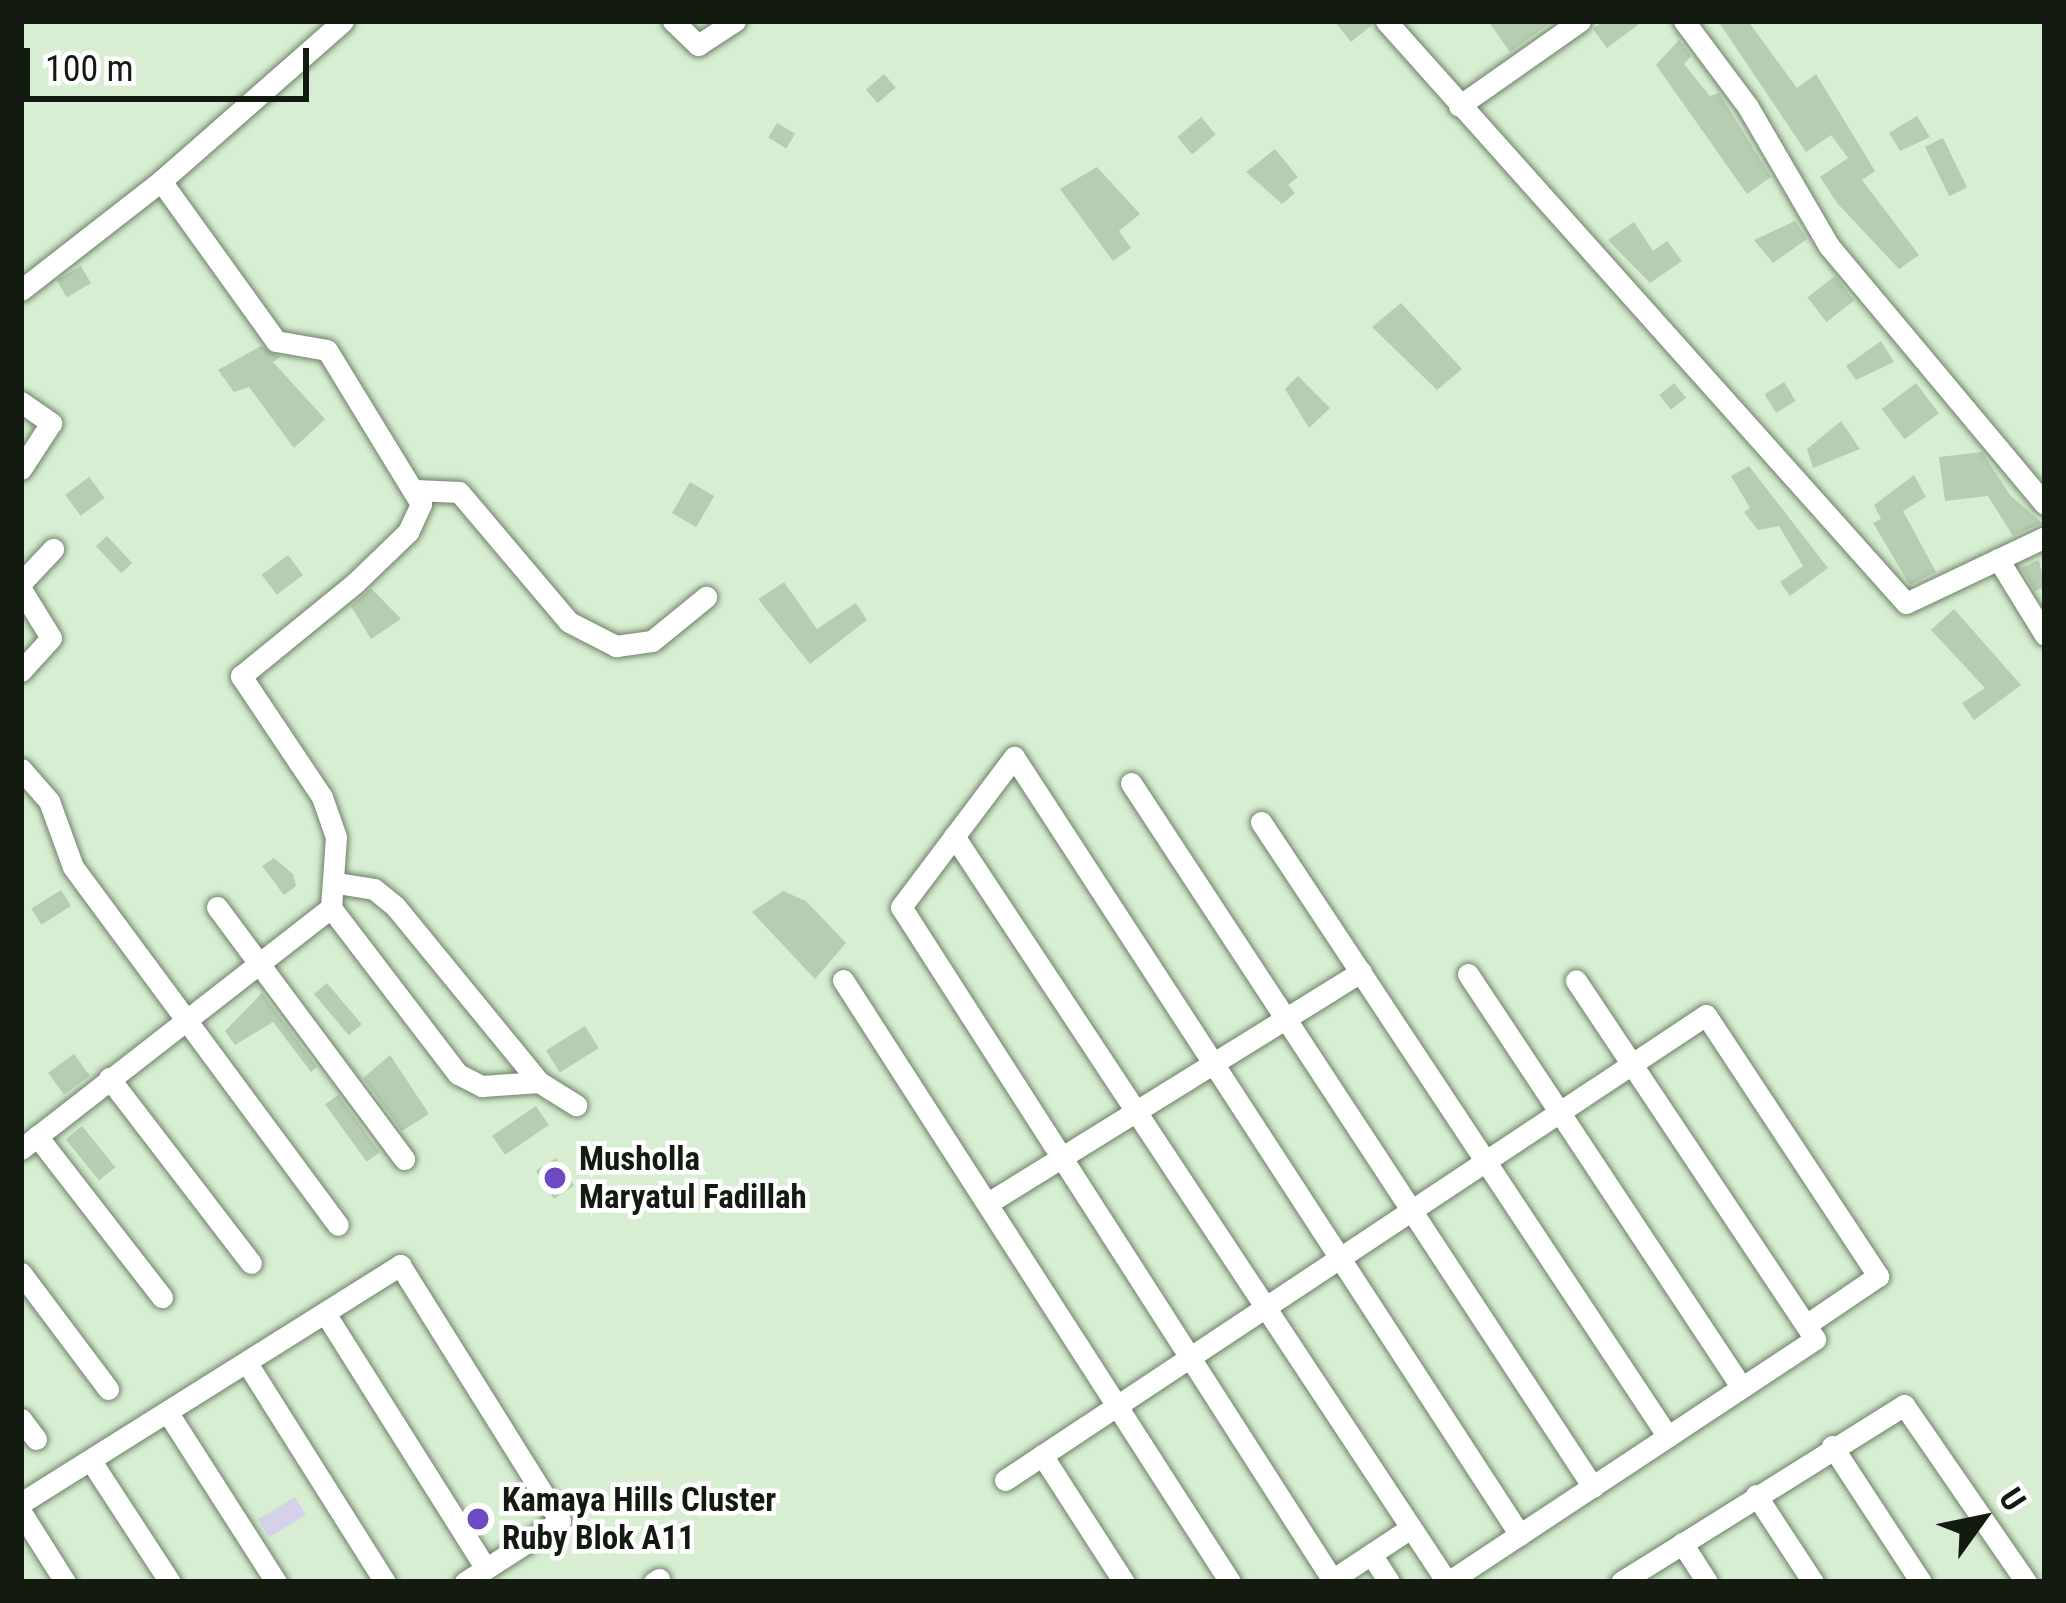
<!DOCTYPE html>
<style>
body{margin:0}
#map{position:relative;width:2066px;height:1603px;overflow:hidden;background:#d7eed2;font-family:"Roboto Condensed",sans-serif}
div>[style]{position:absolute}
.green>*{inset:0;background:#d5d1e9;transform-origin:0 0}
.building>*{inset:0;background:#b7cdb1;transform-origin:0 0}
.roads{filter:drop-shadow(0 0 3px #6d8268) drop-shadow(0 0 3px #6d8268)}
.minor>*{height:21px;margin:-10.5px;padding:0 10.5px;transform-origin:10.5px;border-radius:10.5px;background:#fff}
.dots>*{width:33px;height:33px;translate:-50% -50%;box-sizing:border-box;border:6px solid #fff;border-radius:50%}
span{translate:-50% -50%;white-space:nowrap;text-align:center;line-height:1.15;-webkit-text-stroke:9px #fff;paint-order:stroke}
.poi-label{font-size:33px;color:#131a10;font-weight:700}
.left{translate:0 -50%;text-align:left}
.frame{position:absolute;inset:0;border:24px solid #131a10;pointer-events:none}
.north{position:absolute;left:1922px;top:1459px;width:120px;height:120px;-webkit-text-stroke:9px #fff;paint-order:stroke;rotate:57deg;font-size:33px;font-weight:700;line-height:48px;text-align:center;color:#131a10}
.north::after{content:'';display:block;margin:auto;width:42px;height:54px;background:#131a10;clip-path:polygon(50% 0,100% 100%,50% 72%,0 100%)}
.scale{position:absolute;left:24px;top:48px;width:285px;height:54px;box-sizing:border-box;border:6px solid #131a10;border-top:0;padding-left:15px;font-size:36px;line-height:42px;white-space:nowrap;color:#131a10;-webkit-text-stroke:9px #fff;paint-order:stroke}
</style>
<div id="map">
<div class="green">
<div style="left:295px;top:1497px;width:21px;height:43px;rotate:59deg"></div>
</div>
<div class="building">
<div style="clip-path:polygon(1334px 21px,1371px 21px,1372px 25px,1351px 42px)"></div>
<div style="clip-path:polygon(1488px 21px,1553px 21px,1510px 52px)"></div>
<div style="clip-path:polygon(1604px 21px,1643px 21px,1607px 48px,1593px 29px)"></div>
<div style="clip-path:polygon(1718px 21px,1748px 21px,1797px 88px,1816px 74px,1875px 171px,1862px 180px,1919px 255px,1899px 269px,1837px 203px,1820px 177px,1848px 158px,1831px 135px,1806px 152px)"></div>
<div style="clip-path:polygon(1679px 40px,1691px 56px,1684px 64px,1710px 96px,1719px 93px,1771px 177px,1747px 194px,1656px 65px)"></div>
<div style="left:884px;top:74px;width:18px;height:24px;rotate:49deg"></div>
<div style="clip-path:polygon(1917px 116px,1930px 137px,1900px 151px,1889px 133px)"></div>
<div style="left:1201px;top:117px;width:23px;height:31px;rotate:50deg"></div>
<div style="left:777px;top:123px;width:21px;height:17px;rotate:31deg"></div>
<div style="left:1943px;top:138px;width:55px;height:20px;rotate:64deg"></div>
<div style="clip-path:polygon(1275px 149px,1298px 177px,1288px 185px,1295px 193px,1282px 204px,1246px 172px)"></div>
<div style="clip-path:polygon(1097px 167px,1140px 214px,1119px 231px,1131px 248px,1113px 261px,1060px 189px)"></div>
<div style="clip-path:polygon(1795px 221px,1807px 239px,1773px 263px,1754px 240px)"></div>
<div style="clip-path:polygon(1634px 222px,1653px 251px,1667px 241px,1682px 261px,1650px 283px,1608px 240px)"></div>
<div style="left:81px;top:266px;width:20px;height:28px;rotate:60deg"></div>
<div style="left:1835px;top:276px;width:31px;height:35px;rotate:52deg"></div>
<div style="clip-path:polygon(1401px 303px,1462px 369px,1437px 390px,1372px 327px)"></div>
<div style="clip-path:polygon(1881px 341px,1894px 362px,1856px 380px,1846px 366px)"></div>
<div style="clip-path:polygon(261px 346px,280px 357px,273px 362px,325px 419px,294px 448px,249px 387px,234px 392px,218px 370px)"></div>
<div style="clip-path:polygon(1298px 376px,1330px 408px,1309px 428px,1285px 389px)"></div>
<div style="left:1784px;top:382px;width:22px;height:23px;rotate:58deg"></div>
<div style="left:1674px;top:383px;width:19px;height:19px;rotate:51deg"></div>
<div style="left:1916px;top:383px;width:38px;height:43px;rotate:53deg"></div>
<div style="clip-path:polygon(1841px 421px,1860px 449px,1813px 468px,1807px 449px)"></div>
<div style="clip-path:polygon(1982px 452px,2010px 495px,2042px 523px,2013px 536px,1988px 496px,1945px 501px,1939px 457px)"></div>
<div style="clip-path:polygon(1749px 466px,1828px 568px,1790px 596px,1780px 582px,1803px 566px,1779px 526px,1758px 530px,1744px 512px,1750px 508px,1731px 476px)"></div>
<div style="clip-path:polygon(1914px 475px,1926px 497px,1903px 511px,1936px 572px,1910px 585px,1873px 523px,1881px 519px,1874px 505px)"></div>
<div style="left:89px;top:477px;width:26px;height:30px;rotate:53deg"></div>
<div style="left:690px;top:482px;width:28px;height:36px;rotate:30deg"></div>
<div style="left:107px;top:536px;width:37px;height:15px;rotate:47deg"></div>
<div style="left:288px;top:555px;width:25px;height:33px;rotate:53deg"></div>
<div style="clip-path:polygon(2039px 560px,2045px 587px,2035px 591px,2021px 568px)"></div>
<div style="clip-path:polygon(784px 582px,817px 629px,856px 603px,867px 620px,810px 664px,758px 599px)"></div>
<div style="clip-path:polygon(371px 588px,401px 619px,371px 639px,351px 606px)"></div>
<div style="clip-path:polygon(1954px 609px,2021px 685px,1974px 720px,1962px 703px,1985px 688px,1931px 630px)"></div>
<div style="clip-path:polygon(274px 858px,293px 874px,296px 886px,284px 895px,262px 866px)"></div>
<div style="left:61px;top:890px;width:19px;height:35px;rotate:58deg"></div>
<div style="clip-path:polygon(783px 891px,806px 901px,846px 943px,815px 979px,752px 912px)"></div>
<div style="left:327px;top:983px;width:54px;height:17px;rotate:50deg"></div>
<div style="clip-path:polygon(262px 993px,317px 1067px,311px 1072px,273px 1022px,235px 1045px,225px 1031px)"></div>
<div style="left:585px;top:1026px;width:26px;height:46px;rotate:58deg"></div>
<div style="left:74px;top:1054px;width:27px;height:32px;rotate:54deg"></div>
<div style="clip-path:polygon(390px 1055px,429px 1114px,402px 1131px,363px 1078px)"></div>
<div style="left:338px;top:1095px;width:71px;height:16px;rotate:54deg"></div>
<div style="left:536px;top:1106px;width:23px;height:53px;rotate:56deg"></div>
<div style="left:82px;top:1126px;width:53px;height:21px;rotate:51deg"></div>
<div style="left:556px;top:1158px;width:33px;height:24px;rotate:57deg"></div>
</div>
<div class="roads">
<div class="minor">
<div style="left:673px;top:21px;width:35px;rotate:44deg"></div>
<div style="left:698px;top:45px;width:44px;rotate:-33deg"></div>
<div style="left:1386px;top:21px;width:780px;rotate:48.22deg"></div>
<div style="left:1906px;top:603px;width:154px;rotate:-25.4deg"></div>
<div style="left:1684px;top:21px;width:107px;rotate:53.3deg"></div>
<div style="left:1748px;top:107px;width:161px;rotate:59.8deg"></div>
<div style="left:1829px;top:246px;width:336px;rotate:50.1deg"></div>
<div style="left:1459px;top:106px;width:148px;rotate:-35.1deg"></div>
<div style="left:21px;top:290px;width:177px;rotate:-37.9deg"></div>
<div style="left:21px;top:402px;width:37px;rotate:35deg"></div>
<div style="left:51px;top:423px;width:55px;rotate:123.1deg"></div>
<div style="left:416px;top:490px;width:43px;rotate:2.7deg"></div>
<div style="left:459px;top:492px;width:170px;rotate:49.8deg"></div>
<div style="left:569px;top:622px;width:53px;rotate:27.1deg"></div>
<div style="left:616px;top:646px;width:36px;rotate:-8deg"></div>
<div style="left:652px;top:641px;width:70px;rotate:-39.2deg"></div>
<div style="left:1998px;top:559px;width:89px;rotate:58.3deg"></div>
<div style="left:21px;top:583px;width:47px;rotate:-46.7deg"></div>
<div style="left:21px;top:589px;width:57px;rotate:58.5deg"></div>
<div style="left:51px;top:638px;width:45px;rotate:132.3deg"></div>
<div style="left:21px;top:769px;width:43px;rotate:48.8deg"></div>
<div style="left:49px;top:801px;width:70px;rotate:70deg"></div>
<div style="left:73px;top:867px;width:445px;rotate:53.5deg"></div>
<div style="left:1131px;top:783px;width:842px;rotate:56.73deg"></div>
<div style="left:1261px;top:822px;width:737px;rotate:56.5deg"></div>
<div style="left:954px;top:836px;width:894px;rotate:56.54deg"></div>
<div style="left:337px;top:883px;width:37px;rotate:9deg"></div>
<div style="left:374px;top:889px;width:27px;rotate:39deg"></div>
<div style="left:395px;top:906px;width:227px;rotate:50.7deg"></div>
<div style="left:217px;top:907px;width:314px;rotate:53.4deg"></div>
<div style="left:331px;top:908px;width:209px;rotate:52.6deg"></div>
<div style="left:458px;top:1074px;width:27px;rotate:27deg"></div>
<div style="left:482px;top:1086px;width:57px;rotate:-4deg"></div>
<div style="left:539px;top:1082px;width:44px;rotate:31.9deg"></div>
<div style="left:1468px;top:974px;width:496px;rotate:56.5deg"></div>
<div style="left:843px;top:980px;width:716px;rotate:57.26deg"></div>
<div style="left:109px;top:1078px;width:233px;rotate:52.5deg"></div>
<div style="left:37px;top:1136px;width:204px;rotate:52.2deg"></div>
<div style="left:21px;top:1149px;width:393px;rotate:-37.9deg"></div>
<div style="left:331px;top:908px;width:71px;rotate:-86deg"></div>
<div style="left:336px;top:837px;width:42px;rotate:-109.3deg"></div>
<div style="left:322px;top:797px;width:146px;rotate:-123.8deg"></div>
<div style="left:241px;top:676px;width:147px;rotate:-39.2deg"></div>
<div style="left:355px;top:583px;width:74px;rotate:-43.9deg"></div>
<div style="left:408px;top:532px;width:31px;rotate:-65deg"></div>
<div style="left:421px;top:504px;width:180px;rotate:-121.4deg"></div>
<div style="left:327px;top:350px;width:52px;rotate:-170deg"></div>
<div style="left:276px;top:341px;width:197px;rotate:-125.7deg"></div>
<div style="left:161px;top:181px;width:242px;rotate:-41.3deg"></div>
<div style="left:988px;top:1203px;width:439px;rotate:-31.8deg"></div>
<div style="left:21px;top:1273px;width:145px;rotate:53.1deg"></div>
<div style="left:325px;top:1313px;width:302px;rotate:57.8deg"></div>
<div style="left:247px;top:1363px;width:259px;rotate:57.8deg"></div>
<div style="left:168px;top:1413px;width:201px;rotate:57.4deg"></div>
<div style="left:21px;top:1419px;width:25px;rotate:53deg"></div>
<div style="left:1832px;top:1446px;width:163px;rotate:56.8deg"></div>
<div style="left:1042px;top:1455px;width:151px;rotate:57.2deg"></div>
<div style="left:91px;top:1461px;width:145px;rotate:56.9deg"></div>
<div style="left:1005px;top:1480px;width:841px;rotate:-33.56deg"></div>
<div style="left:1706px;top:1015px;width:313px;rotate:56.6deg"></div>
<div style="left:1878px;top:1276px;width:87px;rotate:145.8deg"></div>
<div style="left:1756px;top:1495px;width:104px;rotate:56.8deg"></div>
<div style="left:21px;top:1503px;width:448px;rotate:-32.1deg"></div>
<div style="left:400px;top:1265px;width:302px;rotate:58deg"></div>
<div style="left:560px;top:1521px;width:113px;rotate:147.3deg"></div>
<div style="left:21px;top:1512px;width:83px;rotate:57.8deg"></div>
<div style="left:1682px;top:1543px;width:46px;rotate:57.3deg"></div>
<div style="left:1371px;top:1554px;width:33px;rotate:57deg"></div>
<div style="left:1332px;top:1579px;width:798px;rotate:-122.67deg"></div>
<div style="left:901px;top:907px;width:188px;rotate:-53deg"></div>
<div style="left:1014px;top:757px;width:928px;rotate:56.96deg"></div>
<div style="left:654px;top:1582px;width:6px;rotate:-31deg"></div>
<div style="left:1329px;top:1582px;width:96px;rotate:-33.5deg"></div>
<div style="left:1448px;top:1582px;width:440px;rotate:-33.5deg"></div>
<div style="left:1815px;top:1339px;width:431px;rotate:-123.7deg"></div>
<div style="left:1621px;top:1582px;width:334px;rotate:-32deg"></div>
<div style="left:1904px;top:1405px;width:215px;rotate:55.4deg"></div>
</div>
</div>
<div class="dots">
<div style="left:555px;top:1178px;background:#6d4ac3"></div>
<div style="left:478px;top:1519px;background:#6d4ac3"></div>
</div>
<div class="poi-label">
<span class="left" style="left:579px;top:1178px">Musholla<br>Maryatul Fadillah</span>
<span class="left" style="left:502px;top:1519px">Kamaya Hills Cluster<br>Ruby Blok A11</span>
</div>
<div class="frame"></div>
<div class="north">U</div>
<div class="scale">100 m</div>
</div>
